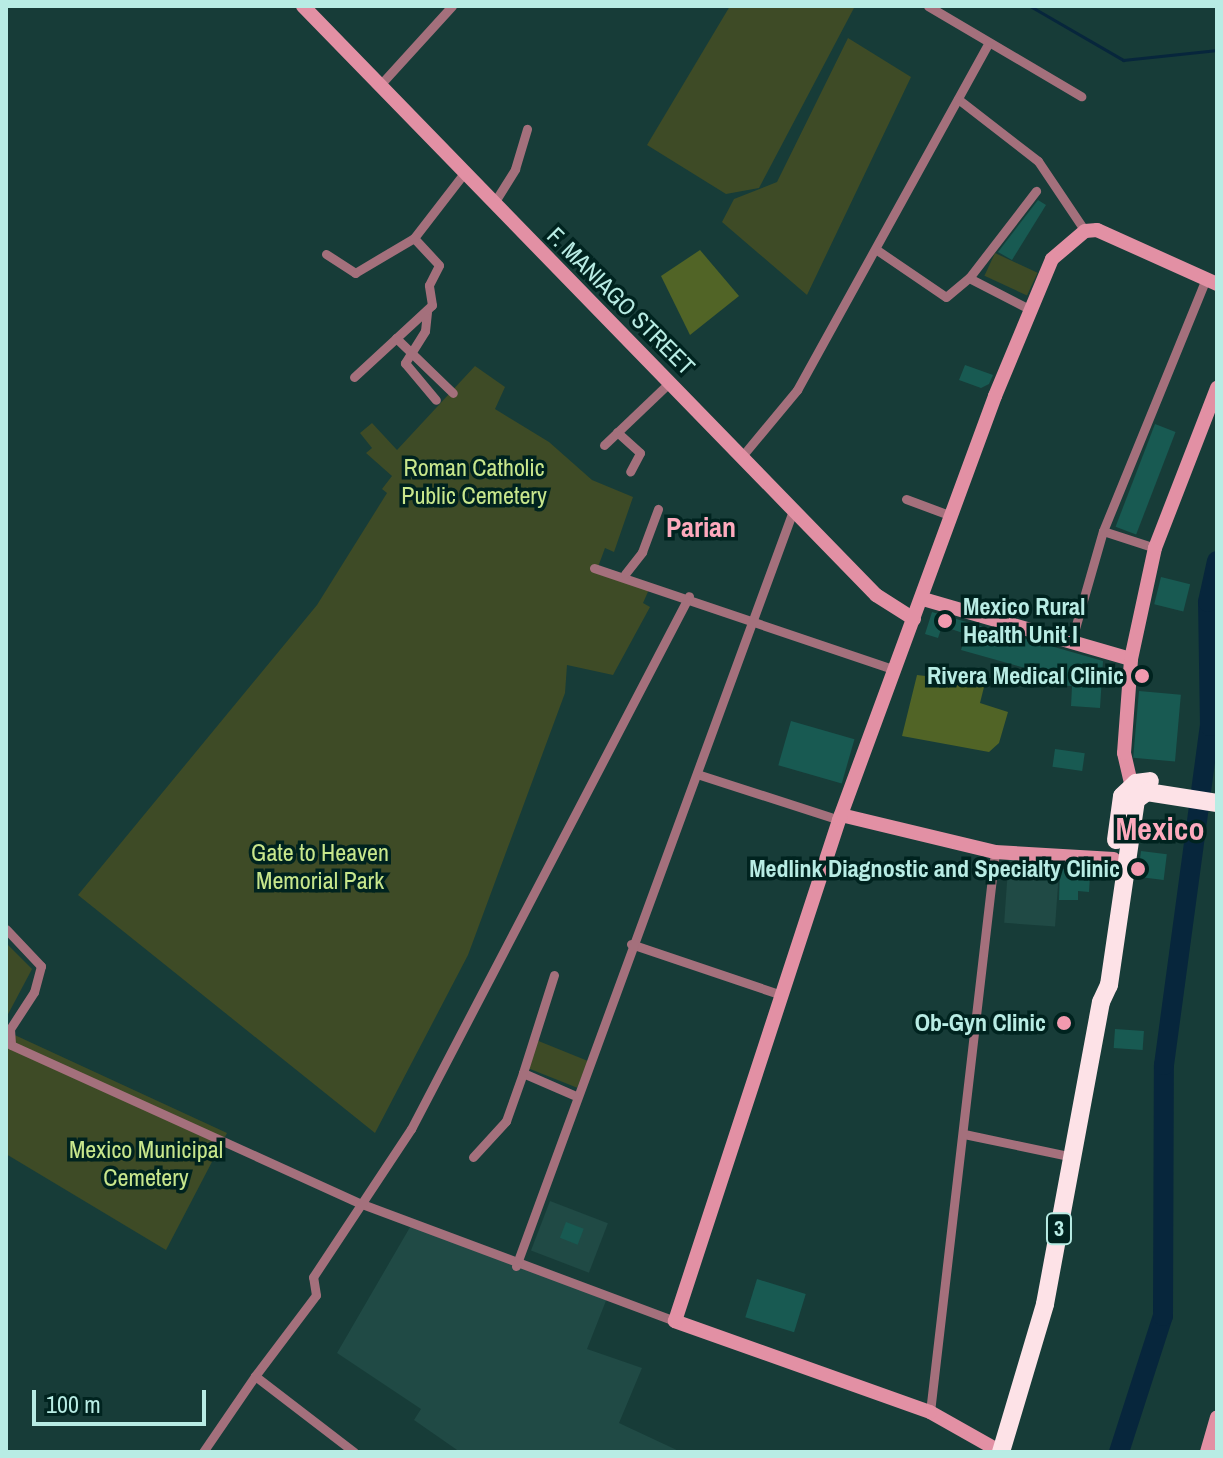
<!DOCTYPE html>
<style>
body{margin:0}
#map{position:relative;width:1223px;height:1458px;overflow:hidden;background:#173c38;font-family:"Archivo Narrow",sans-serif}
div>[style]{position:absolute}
.built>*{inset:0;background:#204a45;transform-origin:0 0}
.green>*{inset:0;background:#3e4b26;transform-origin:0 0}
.forest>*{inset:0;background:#516426}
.stream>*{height:3px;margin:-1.5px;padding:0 1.5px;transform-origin:1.5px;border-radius:1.5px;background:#07263c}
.river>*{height:20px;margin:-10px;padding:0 10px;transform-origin:10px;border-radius:10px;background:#07263c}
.building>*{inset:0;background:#185a52;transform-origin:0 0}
.street>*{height:9px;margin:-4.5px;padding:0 4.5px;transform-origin:4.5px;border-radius:4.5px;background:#a4707c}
.secondary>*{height:14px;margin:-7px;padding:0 7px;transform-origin:7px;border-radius:7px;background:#e290a4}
.highway>*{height:18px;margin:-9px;padding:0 9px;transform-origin:9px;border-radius:9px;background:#fde2e7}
.dots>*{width:22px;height:22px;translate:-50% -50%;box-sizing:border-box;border:4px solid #00231f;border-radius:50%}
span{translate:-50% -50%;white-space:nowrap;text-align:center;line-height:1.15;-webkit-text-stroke:7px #00231f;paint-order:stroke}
.shield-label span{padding:2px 6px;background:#00231f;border:2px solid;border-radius:6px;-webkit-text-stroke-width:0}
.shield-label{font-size:22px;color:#b8ece4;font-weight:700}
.street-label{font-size:24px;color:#b8ece4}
.park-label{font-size:24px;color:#c8e78c}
.poi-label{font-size:24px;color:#b8ece4;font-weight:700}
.left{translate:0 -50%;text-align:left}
.right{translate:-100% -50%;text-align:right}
.quarter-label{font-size:28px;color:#fdaabd;font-weight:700}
.district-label{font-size:32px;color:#fdaabd;font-weight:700}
.frame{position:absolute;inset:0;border:8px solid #b8ece4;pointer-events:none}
.scale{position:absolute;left:32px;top:1390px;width:174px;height:36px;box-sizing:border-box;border:4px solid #b8ece4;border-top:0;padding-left:10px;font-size:24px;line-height:28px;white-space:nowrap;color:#b8ece4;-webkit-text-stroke:6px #00231f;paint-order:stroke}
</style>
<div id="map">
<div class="built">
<div style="left:1009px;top:854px;width:51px;height:69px;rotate:4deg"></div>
<div style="left:550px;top:1201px;width:62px;height:53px;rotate:21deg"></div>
<div style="clip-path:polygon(413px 1222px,609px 1293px,587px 1349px,642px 1368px,619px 1423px,681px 1452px,460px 1452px,414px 1420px,421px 1409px,337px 1353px)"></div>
</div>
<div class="green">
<div style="clip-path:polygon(730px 6px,855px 6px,759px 188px,726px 194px,647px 145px)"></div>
<div style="clip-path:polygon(848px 38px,911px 77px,807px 295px,722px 222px,734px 199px,777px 182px)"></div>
<div style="left:995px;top:253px;width:47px;height:25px;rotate:25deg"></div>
<div style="clip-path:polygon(475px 366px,505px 387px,495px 409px,549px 442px,592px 480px,633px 497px,614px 552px,605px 548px,598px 567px,651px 585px,643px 603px,650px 607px,613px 675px,567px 665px,565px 693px,468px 955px,375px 1133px,78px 895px,317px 605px,387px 493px,382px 489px,392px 476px,366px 453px,372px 448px,360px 433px,372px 423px,397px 450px)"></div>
<div style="clip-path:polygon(6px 943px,32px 969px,6px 1018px)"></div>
<div style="clip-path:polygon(6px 1031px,227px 1133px,166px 1250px,6px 1154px)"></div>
<div style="left:536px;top:1040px;width:56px;height:29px;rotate:22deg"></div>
</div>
<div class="forest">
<div style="clip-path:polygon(700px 250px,739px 296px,690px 335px,661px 276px)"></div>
<div style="clip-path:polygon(917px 675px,985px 683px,980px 703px,1008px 712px,999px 743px,989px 752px,902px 736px)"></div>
</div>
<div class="stream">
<div style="left:1030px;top:6px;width:108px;rotate:30.1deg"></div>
<div style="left:1123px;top:60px;width:95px;rotate:-6.1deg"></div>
</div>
<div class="river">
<div style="left:1119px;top:1452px;width:143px;rotate:-72.1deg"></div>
<div style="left:1163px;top:1316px;width:251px;rotate:-89.8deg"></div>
<div style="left:1164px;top:1065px;width:342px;rotate:-82.3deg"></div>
<div style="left:1210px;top:726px;width:124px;rotate:-90.9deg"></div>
<div style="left:1208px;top:602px;width:42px;rotate:-77.6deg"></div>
</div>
<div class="building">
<div style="clip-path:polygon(1038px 200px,1046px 205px,1012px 260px,998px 252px)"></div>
<div style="clip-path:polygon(965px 365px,993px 375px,989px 384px,981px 388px,959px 380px)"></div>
<div style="left:1155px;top:424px;width:22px;height:110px;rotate:21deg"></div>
<div style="left:1161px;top:577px;width:30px;height:28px;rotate:14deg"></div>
<div style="clip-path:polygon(932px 612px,1103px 661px,1100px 708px,1071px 706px,1072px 686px,1049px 685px,1050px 675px,961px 650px,966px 634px,942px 626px,938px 638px,925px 634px)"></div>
<div style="left:1139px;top:691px;width:42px;height:67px;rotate:5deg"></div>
<div style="left:791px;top:721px;width:66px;height:46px;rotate:16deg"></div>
<div style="left:1055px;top:749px;width:30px;height:18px;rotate:8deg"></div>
<div style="left:1141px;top:851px;width:26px;height:26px;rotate:7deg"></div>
<div style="clip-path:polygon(1060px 868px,1090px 876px,1089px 892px,1078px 891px,1078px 900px,1059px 900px)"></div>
<div style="left:1115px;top:1029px;width:29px;height:19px;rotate:4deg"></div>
<div style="left:566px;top:1222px;width:19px;height:17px;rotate:21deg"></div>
<div style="left:757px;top:1279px;width:51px;height:40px;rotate:17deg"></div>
</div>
<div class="street">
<div style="left:928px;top:6px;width:178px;rotate:30.5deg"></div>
<div style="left:380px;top:85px;width:107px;rotate:-47.7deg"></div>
<div style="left:958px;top:99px;width:101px;rotate:37.8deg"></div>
<div style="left:1038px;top:161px;width:84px;rotate:56.1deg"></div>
<div style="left:494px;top:203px;width:40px;rotate:-58deg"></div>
<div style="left:515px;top:169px;width:42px;rotate:-73.3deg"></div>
<div style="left:877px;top:250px;width:83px;rotate:34.3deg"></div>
<div style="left:946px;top:297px;width:30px;rotate:-40deg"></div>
<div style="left:969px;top:278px;width:110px;rotate:-52.4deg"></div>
<div style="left:326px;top:254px;width:35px;rotate:33deg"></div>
<div style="left:355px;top:273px;width:69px;rotate:-30.7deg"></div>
<div style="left:969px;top:278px;width:70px;rotate:27.3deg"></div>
<div style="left:427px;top:312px;width:19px;rotate:96deg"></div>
<div style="left:425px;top:331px;width:38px;rotate:122deg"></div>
<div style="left:405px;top:363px;width:48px;rotate:50deg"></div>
<div style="left:396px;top:338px;width:79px;rotate:44deg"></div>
<div style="left:354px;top:377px;width:106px;rotate:-42.7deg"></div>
<div style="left:432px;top:305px;width:20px;rotate:-99deg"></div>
<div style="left:429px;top:285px;width:22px;rotate:-63deg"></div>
<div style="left:439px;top:265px;width:37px;rotate:-133deg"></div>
<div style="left:414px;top:238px;width:83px;rotate:-52.3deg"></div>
<div style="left:617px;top:432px;width:31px;rotate:42deg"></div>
<div style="left:640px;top:453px;width:21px;rotate:118deg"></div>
<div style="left:604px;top:445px;width:91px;rotate:-43.7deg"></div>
<div style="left:743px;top:455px;width:85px;rotate:-50.3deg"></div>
<div style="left:797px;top:390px;width:395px;rotate:-61.1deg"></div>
<div style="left:906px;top:499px;width:46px;rotate:20.4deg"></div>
<div style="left:1103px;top:531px;width:55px;rotate:18.1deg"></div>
<div style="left:594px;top:568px;width:316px;rotate:18.7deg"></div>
<div style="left:625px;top:574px;width:28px;rotate:-52deg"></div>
<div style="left:642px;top:552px;width:46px;rotate:-69.6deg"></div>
<div style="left:1072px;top:639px;width:112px;rotate:-74deg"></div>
<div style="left:1103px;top:531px;width:273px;rotate:-67.8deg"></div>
<div style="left:697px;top:774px;width:149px;rotate:17.9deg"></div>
<div style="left:6px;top:929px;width:51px;rotate:46.6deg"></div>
<div style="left:41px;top:966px;width:27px;rotate:105deg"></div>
<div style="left:34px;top:992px;width:44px;rotate:123deg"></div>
<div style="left:10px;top:1029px;width:16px;rotate:86deg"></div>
<div style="left:11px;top:1045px;width:385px;rotate:24.4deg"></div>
<div style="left:362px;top:1204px;width:334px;rotate:20.5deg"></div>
<div style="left:631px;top:944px;width:156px;rotate:18.7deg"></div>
<div style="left:554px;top:975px;width:103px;rotate:107.6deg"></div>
<div style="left:523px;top:1073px;width:58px;rotate:23.5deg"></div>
<div style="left:964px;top:1134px;width:111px;rotate:11.9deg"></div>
<div style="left:473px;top:1157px;width:49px;rotate:-47.5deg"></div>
<div style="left:506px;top:1121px;width:51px;rotate:-70.5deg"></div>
<div style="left:516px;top:1266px;width:807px;rotate:-69.86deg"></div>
<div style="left:930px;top:1412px;width:564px;rotate:-83.38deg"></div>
<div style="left:203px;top:1452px;width:92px;rotate:-55.6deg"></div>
<div style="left:354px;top:1452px;width:125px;rotate:-142.5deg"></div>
<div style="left:255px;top:1376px;width:101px;rotate:-53deg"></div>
<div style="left:316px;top:1295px;width:18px;rotate:-99deg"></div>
<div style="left:313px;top:1277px;width:178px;rotate:-56.5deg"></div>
<div style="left:411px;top:1129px;width:601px;rotate:-62.45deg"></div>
</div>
<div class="secondary">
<div style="left:303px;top:6px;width:822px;rotate:45.79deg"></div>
<div style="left:876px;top:595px;width:45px;rotate:32.3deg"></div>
<div style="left:923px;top:599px;width:216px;rotate:16.1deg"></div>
<div style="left:1134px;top:796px;width:44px;rotate:-103.1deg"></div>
<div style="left:1124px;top:753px;width:94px;rotate:-85.7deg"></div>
<div style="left:1131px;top:659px;width:114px;rotate:-77.8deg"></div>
<div style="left:1155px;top:548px;width:172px;rotate:-68.8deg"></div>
<div style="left:841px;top:815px;width:158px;rotate:13.5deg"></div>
<div style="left:995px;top:852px;width:119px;rotate:3.4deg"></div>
<div style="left:1001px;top:1452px;width:81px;rotate:-150.6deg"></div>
<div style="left:930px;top:1412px;width:271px;rotate:-160.4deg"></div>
<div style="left:675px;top:1321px;width:527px;rotate:-71.87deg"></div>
<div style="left:839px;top:820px;width:452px;rotate:-69.8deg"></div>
<div style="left:995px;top:396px;width:148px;rotate:-67.4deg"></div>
<div style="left:1052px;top:259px;width:43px;rotate:-40.3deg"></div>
<div style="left:1085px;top:231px;width:12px;rotate:-5deg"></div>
<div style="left:1097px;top:230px;width:132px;rotate:24.2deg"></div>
<div style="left:1207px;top:1452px;width:36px;rotate:-74deg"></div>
</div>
<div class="highway">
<div style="left:1116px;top:840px;width:44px;rotate:-82.2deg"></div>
<div style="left:1122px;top:796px;width:19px;rotate:-43deg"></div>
<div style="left:1136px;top:783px;width:14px;rotate:-8deg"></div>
<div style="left:1001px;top:1452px;width:154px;rotate:-73.4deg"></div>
<div style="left:1045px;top:1304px;width:307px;rotate:-79.5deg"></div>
<div style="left:1101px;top:1002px;width:19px;rotate:-65deg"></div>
<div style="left:1109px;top:985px;width:187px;rotate:-81.7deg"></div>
<div style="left:1136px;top:800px;width:14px;rotate:-36deg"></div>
<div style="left:1147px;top:792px;width:71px;rotate:8.9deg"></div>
</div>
<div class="dots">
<div style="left:945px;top:621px;background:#f29aaf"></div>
<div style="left:1142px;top:676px;background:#f29aaf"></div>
<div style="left:1138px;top:869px;background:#f29aaf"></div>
<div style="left:1064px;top:1023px;background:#f29aaf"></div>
</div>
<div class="shield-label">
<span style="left:1059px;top:1229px">3</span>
</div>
<div class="street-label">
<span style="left:621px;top:301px;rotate:45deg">F. MANIAGO STREET</span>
</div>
<div class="park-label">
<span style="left:474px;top:482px">Roman Catholic<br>Public Cemetery</span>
<span style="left:320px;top:867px">Gate to Heaven<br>Memorial Park</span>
<span style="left:146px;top:1164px">Mexico Municipal<br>Cemetery</span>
</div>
<div class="poi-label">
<span class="left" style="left:963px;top:621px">Mexico Rural<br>Health Unit I</span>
<span class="right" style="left:1124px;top:676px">Rivera Medical Clinic</span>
<span class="right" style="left:1120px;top:869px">Medlink Diagnostic and Specialty Clinic</span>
<span class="right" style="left:1046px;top:1023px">Ob-Gyn Clinic</span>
</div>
<div class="quarter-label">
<span style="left:701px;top:527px">Parian</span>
</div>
<div class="district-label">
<span style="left:1160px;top:829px">Mexico</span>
</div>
<div class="frame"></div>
<div class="scale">100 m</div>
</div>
